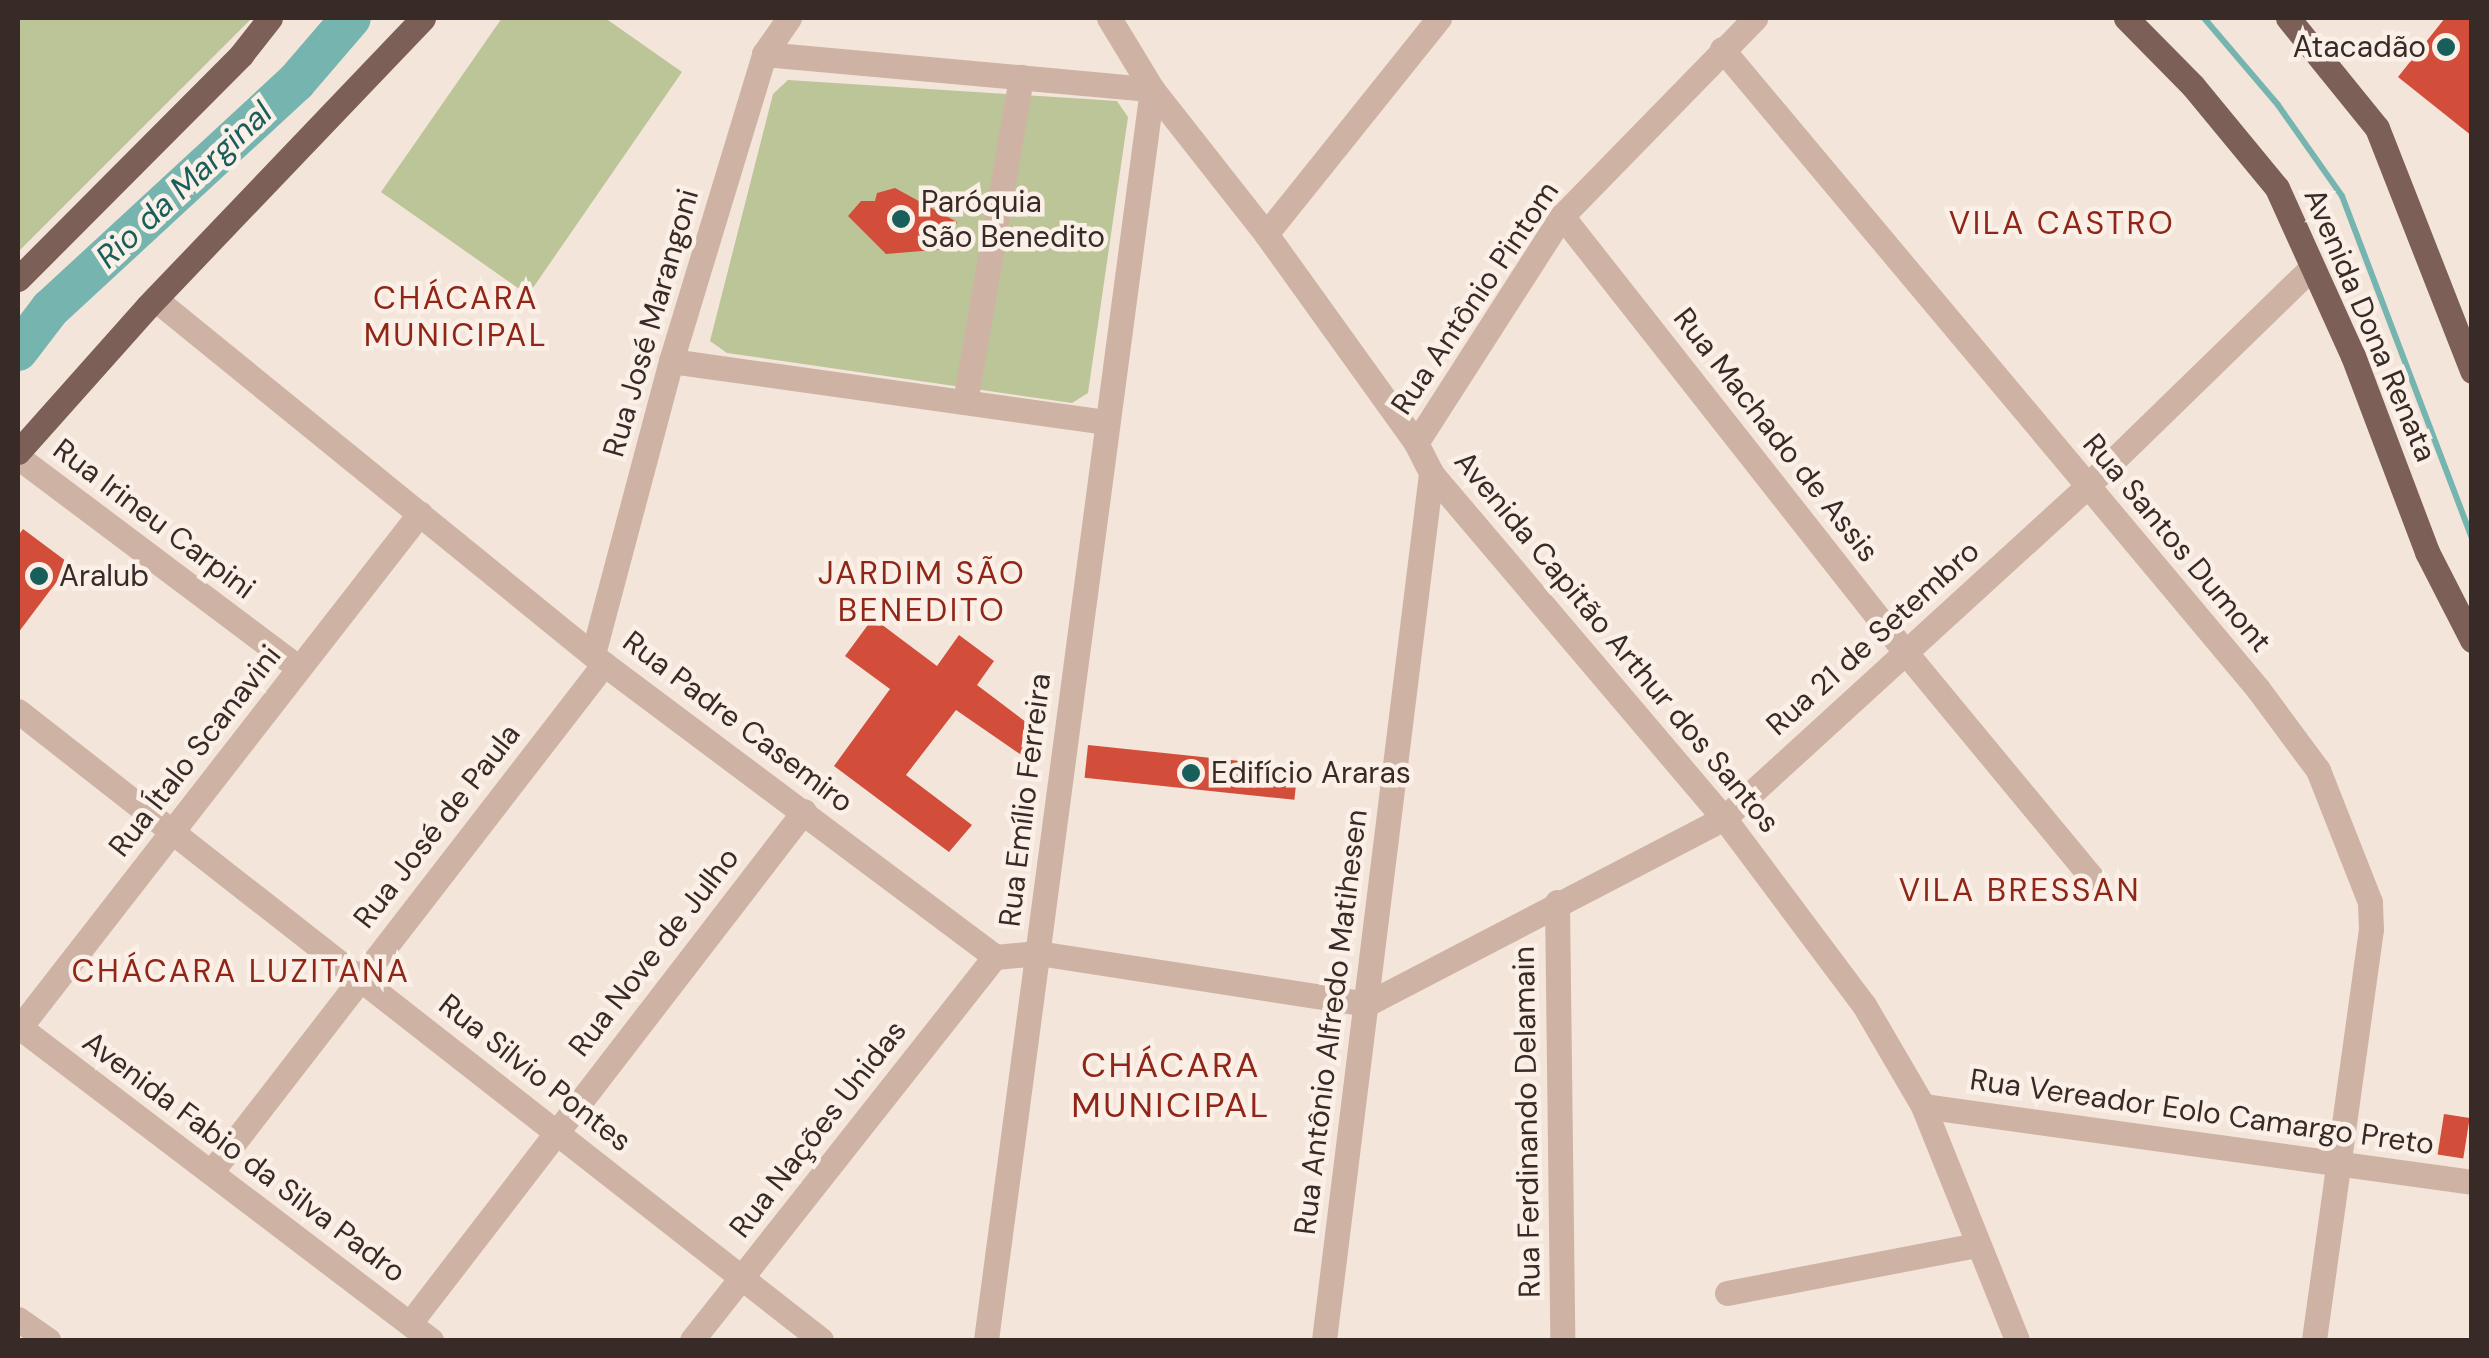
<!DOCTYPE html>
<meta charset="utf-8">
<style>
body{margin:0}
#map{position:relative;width:2489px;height:1358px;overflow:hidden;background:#f4e5da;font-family:"DM Sans",sans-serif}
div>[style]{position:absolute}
.green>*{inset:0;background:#bbc598}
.stream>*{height:6px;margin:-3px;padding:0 3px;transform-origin:3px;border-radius:3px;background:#76b4b0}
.river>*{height:40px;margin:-20px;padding:0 20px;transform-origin:20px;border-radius:20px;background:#76b4b0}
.building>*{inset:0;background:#d24d3a;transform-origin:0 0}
.minor>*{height:25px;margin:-12.5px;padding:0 12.5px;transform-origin:12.5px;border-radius:12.5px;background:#ceb3a5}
.major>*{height:25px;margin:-12.5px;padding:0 12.5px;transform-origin:12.5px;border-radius:12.5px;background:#7c5f56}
.dots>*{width:28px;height:28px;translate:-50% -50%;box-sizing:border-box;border:5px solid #fbf0e7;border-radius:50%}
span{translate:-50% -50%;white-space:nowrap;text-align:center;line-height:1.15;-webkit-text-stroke:9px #fbf0e7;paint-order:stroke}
.poi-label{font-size:30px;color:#382a27}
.right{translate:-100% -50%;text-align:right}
.left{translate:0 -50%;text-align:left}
.street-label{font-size:30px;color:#382a27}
.water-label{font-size:32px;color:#185e5b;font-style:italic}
.neighbourhood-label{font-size:32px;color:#902618;letter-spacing:2.5px}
.quarter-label{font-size:35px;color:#902618;letter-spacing:2.5px}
.frame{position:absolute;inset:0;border:20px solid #382a27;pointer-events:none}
</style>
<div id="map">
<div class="green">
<div style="clip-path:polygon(18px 18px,252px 18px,18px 252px)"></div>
<div style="clip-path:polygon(502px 18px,605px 18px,682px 72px,528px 295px,381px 192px)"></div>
<div style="clip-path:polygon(788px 80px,1117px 101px,1128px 117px,1088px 393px,1072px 403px,727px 353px,710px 341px,773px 94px)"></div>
</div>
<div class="stream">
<div style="left:2204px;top:18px;width:114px;rotate:49.6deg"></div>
<div style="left:2278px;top:105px;width:111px;rotate:54.9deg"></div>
<div style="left:2342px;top:196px;width:367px;rotate:69.2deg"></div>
</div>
<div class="river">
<div style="left:18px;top:351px;width:53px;rotate:-52.7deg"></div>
<div style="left:50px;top:309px;width:335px;rotate:-42.7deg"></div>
<div style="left:296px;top:82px;width:84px;rotate:-49.3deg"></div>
</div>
<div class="building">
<div style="clip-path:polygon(2445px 18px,2472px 18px,2472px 136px,2398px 77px)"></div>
<div style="clip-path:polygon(895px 188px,957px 222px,946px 249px,886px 254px,848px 216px,861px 201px,875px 201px,877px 193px)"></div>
<div style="clip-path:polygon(23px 529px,70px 564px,18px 633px,18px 536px)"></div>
<div style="clip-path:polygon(873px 618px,937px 666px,959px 635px,994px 661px,977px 685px,1047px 738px,1030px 761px,956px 710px,906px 775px,972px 825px,949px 852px,834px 766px,890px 689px,845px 656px)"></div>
<div style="left:1088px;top:745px;width:211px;height:33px;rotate:6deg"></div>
<div style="left:2444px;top:1114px;width:26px;height:41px;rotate:9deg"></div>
</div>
<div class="minor">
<div style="left:1109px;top:18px;width:83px;rotate:58.8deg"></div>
<div style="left:1152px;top:89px;width:184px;rotate:51.8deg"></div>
<div style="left:1266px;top:234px;width:257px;rotate:54.3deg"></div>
<div style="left:1416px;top:443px;width:34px;rotate:63deg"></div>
<div style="left:1431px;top:473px;width:453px;rotate:49.7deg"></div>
<div style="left:1724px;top:818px;width:234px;rotate:53.2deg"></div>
<div style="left:1864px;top:1005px;width:117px;rotate:59.7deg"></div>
<div style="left:1923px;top:1106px;width:252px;rotate:68.1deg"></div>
<div style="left:1722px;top:49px;width:835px;rotate:50.05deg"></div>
<div style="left:2258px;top:689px;width:101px;rotate:53.5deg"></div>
<div style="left:2318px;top:770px;width:142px;rotate:68.5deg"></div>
<div style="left:2370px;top:902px;width:27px;rotate:88deg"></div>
<div style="left:2371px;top:929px;width:415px;rotate:97.9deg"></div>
<div style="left:764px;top:54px;width:390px;rotate:5.2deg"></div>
<div style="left:1152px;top:89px;width:1262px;rotate:97.56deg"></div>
<div style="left:1562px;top:216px;width:556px;rotate:51.79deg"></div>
<div style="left:1906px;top:653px;width:292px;rotate:50.4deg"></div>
<div style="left:1266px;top:234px;width:277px;rotate:-51.3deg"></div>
<div style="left:155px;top:299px;width:579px;rotate:39.11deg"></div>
<div style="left:604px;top:664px;width:489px;rotate:36.8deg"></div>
<div style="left:995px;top:957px;width:43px;rotate:-5.3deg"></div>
<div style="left:1038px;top:953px;width:333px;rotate:8.8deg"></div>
<div style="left:1367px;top:1004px;width:403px;rotate:-27.5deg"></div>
<div style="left:1724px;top:818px;width:492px;rotate:-42.4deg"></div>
<div style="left:2087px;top:486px;width:314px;rotate:-44.2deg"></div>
<div style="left:671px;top:361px;width:440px;rotate:8deg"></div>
<div style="left:965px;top:402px;width:330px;rotate:-80.2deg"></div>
<div style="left:1416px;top:443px;width:270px;rotate:-57.3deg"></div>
<div style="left:1562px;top:216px;width:277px;rotate:-45.7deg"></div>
<div style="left:18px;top:457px;width:351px;rotate:36.9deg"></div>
<div style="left:593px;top:654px;width:303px;rotate:-75.1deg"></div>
<div style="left:671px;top:361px;width:321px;rotate:-73.1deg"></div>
<div style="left:764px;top:54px;width:44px;rotate:-55.2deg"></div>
<div style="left:18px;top:711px;width:1020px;rotate:38.07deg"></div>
<div style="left:1557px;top:902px;width:438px;rotate:89.3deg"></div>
<div style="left:18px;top:1026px;width:519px;rotate:37.25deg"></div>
<div style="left:20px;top:1027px;width:651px;rotate:-52.11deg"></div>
<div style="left:1923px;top:1106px;width:554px;rotate:7.88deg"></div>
<div style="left:212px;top:1171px;width:641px;rotate:-52.29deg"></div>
<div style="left:1727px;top:1293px;width:254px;rotate:-10.9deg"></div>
<div style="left:18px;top:1319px;width:37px;rotate:35deg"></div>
<div style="left:410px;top:1323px;width:646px;rotate:-52.42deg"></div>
<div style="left:692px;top:1340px;width:488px;rotate:-51.7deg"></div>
<div style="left:1324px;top:1340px;width:874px;rotate:-82.96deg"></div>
</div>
<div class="major">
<div style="left:2126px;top:18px;width:95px;rotate:45.4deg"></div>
<div style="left:2193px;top:86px;width:132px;rotate:50.5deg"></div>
<div style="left:2277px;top:188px;width:184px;rotate:65.7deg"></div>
<div style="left:2353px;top:356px;width:210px;rotate:69.3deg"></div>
<div style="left:2427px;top:552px;width:99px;rotate:62.9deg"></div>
<div style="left:2288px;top:18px;width:141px;rotate:51deg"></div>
<div style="left:2377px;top:128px;width:261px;rotate:68.6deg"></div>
<div style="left:18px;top:279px;width:316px;rotate:-45.1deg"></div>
<div style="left:241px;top:55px;width:47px;rotate:-51.9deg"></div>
<div style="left:18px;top:452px;width:195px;rotate:-48.3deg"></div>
<div style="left:148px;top:306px;width:398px;rotate:-46.3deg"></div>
</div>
<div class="dots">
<div style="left:2446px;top:47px;background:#185e5b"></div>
<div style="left:901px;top:219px;background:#185e5b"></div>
<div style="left:39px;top:576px;background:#185e5b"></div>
<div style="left:1191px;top:773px;background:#185e5b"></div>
</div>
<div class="poi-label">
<span class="right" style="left:2426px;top:47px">Atacadão</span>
<span class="left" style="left:921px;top:219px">Paróquia<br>São Benedito</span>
<span class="left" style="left:59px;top:576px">Aralub</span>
<span class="left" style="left:1211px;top:773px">Edifício Araras</span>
</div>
<div class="street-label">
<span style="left:1475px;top:298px;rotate:-56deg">Rua Antônio Pintom</span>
<span style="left:651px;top:323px;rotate:-74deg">Rua José Marangoni</span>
<span style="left:2370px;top:325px;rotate:67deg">Avenida Dona Renata</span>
<span style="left:1776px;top:435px;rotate:52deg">Rua Machado de Assis</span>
<span style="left:154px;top:519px;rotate:37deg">Rua Irineu Carpini</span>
<span style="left:2177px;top:543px;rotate:50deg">Rua Santos Dumont</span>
<span style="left:1873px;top:638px;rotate:-42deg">Rua 21 de Setembro</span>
<span style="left:1617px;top:642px;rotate:50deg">Avenida Capitão Arthur dos Santos</span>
<span style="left:738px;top:722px;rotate:37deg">Rua Padre Casemiro</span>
<span style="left:195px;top:751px;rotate:-52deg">Rua Ítalo Scanavini</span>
<span style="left:1025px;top:800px;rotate:-83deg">Rua Emílio Ferreira</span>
<span style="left:437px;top:826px;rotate:-52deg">Rua José de Paula</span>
<span style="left:654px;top:952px;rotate:-52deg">Rua Nove de Julho</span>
<span style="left:1331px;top:1022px;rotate:-83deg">Rua Antônio Alfredo Matihesen</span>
<span style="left:535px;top:1073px;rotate:38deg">Rua Silvio Pontes</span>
<span style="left:2202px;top:1112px;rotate:8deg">Rua Vereador Eolo Camargo Preto</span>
<span style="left:1527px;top:1122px;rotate:-91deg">Rua Ferdinando Delamain</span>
<span style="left:818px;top:1129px;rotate:-52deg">Rua Nações Unidas</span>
<span style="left:244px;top:1157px;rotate:37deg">Avenida Fabio da Silva Padro</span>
</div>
<div class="water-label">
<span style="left:184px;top:185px;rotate:-43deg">Rio da Marginal</span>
</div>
<div class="neighbourhood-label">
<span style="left:2062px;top:223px">VILA CASTRO</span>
<span style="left:456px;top:317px">CHÁCARA<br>MUNICIPAL</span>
<span style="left:922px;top:592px">JARDIM SÃO<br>BENEDITO</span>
<span style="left:2020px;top:890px">VILA BRESSAN</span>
<span style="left:241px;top:971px">CHÁCARA LUZITANA</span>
</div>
<div class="quarter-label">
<span style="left:1171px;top:1085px">CHÁCARA<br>MUNICIPAL</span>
</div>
<div class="frame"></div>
</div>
